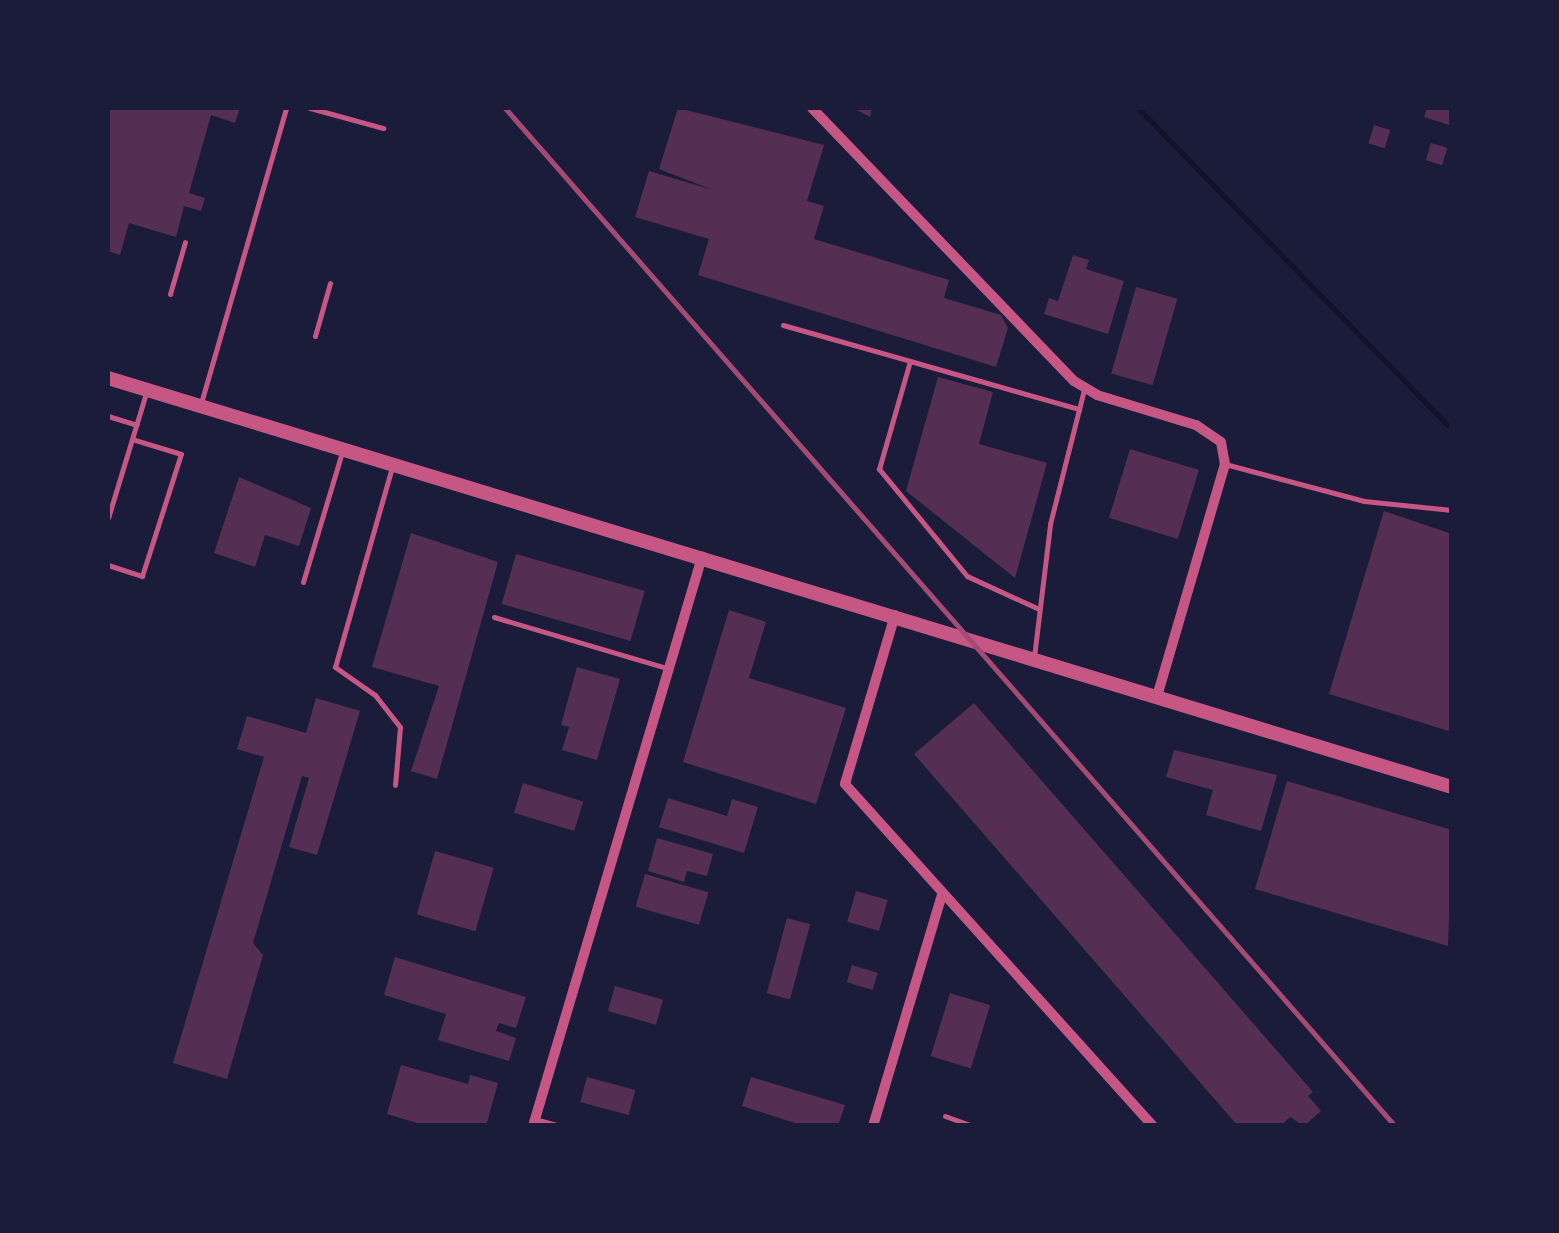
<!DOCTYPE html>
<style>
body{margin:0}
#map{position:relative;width:1559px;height:1233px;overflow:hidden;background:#1b1b3a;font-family:Literata,serif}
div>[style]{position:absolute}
.stream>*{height:5px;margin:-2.5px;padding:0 2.5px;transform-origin:2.5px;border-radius:2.5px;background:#12122b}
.building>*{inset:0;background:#542f53;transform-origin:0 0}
.service>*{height:5px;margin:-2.5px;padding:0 2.5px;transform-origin:2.5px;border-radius:2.5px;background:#c65784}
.minor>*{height:10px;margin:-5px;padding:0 5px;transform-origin:5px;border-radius:5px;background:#c65784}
.tertiary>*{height:14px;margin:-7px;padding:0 7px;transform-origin:7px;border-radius:7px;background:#c65784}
.rail>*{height:5px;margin:-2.5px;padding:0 2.5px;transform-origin:2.5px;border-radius:2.5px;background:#a44b75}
span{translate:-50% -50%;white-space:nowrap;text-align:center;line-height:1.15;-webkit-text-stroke:10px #1b1b3a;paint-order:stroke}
.frame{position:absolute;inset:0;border:110px solid #1b1b3a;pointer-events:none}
</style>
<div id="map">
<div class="stream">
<div style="left:1138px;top:108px;width:450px;rotate:45.7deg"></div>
</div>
<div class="building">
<div style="clip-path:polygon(108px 108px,240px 108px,235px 123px,211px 115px,189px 193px,205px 198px,201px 211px,184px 206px,176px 237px,129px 223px,120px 255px,108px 251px)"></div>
<div style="clip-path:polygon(678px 108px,824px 145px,807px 201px,824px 206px,814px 239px,949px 280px,944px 298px,1001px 315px,1008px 328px,996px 367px,698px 275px,709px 239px,635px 217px,649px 171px,713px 190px,659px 169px)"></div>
<div style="clip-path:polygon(853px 108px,872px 108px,870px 117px)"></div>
<div style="clip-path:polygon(1427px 108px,1452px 108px,1449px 125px,1424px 117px)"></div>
<div style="left:1374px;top:125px;width:17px;height:19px;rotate:17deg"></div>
<div style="left:1431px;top:143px;width:17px;height:18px;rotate:17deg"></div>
<div style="clip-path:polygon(1073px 255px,1089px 260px,1086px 269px,1124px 281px,1108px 334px,1044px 314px,1049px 298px,1058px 301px)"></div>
<div style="left:1136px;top:287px;width:43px;height:90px;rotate:16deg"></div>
<div style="clip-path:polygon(938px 377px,993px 392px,979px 444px,1047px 463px,1015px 578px,906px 491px)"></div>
<div style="left:1130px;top:449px;width:72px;height:72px;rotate:17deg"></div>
<div style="clip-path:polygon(239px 477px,311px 508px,299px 546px,265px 535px,255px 567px,214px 553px)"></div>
<div style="clip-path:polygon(1384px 511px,1452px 534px,1452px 732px,1329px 694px)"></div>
<div style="clip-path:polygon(411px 533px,498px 562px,437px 779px,411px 771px,439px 686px,372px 667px)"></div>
<div style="left:516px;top:554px;width:134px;height:52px;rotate:16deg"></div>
<div style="clip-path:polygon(729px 610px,766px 622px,749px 678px,846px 708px,816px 804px,683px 762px)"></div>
<div style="clip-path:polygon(577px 667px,620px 679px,597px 760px,562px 750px,569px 727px,561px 725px)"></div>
<div style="clip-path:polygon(316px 698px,360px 711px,317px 855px,289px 847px,309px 778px,302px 776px,253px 943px,263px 955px,227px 1079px,173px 1063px,264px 757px,237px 749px,247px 716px,306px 733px)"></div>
<div style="clip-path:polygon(974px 703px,1313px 1092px,1308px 1096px,1321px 1111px,1304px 1126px,1290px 1117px,1280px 1126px,1238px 1126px,914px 754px)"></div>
<div style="clip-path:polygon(1174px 750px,1277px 775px,1261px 831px,1206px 815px,1213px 790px,1166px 777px)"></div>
<div style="clip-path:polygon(1287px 781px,1452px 830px,1448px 946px,1255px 889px)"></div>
<div style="left:523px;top:783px;width:63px;height:31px;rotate:17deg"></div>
<div style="clip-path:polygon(668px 798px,727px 816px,732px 799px,758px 807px,744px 853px,659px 827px)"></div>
<div style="clip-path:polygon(657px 838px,713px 854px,707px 876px,687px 871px,684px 882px,648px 871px)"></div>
<div style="left:435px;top:851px;width:61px;height:66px;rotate:16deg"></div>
<div style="left:645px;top:874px;width:66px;height:34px;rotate:16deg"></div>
<div style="left:856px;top:891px;width:33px;height:32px;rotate:16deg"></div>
<div style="left:787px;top:918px;width:24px;height:78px;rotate:15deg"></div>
<div style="clip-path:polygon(395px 957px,526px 997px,516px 1028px,499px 1023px,496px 1031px,516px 1038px,509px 1061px,438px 1040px,446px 1014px,384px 995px)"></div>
<div style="left:852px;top:965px;width:27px;height:18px;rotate:17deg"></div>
<div style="left:615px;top:986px;width:50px;height:26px;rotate:16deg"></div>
<div style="left:950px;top:993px;width:42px;height:66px;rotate:17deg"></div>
<div style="clip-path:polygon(401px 1065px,468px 1084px,470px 1075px,498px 1083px,486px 1126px,427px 1126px,387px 1114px)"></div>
<div style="left:587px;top:1077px;width:50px;height:26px;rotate:15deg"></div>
<div style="clip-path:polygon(751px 1077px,845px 1105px,838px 1126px,804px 1126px,742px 1106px)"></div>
</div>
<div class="service">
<div style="left:310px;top:108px;width:76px;rotate:15.3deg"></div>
<div style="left:170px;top:294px;width:54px;rotate:-73.9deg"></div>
<div style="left:783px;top:325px;width:132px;rotate:15.8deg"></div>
<div style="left:315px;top:336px;width:55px;rotate:-74.2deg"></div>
<div style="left:201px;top:403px;width:307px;rotate:-73.9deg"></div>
<div style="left:108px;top:416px;width:30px;rotate:17deg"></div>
<div style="left:1225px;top:464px;width:144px;rotate:14.9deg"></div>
<div style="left:1364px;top:501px;width:88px;rotate:5.8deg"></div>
<div style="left:392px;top:467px;width:208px;rotate:105.9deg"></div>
<div style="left:335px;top:667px;width:49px;rotate:35deg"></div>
<div style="left:375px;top:695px;width:41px;rotate:52deg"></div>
<div style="left:400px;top:727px;width:58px;rotate:94.9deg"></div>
<div style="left:108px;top:518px;width:131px;rotate:-73.1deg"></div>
<div style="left:108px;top:565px;width:36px;rotate:18deg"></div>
<div style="left:142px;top:576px;width:128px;rotate:-72.3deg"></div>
<div style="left:181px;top:454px;width:51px;rotate:-163deg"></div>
<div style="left:303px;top:582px;width:136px;rotate:-73.3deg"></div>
<div style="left:1039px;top:609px;width:79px;rotate:-155.4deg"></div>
<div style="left:967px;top:576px;width:139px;rotate:-129.4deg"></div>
<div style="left:879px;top:469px;width:112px;rotate:-74deg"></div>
<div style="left:910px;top:361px;width:176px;rotate:15.9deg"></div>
<div style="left:494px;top:617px;width:183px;rotate:16.5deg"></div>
<div style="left:1034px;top:657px;width:134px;rotate:-83.1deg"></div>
<div style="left:1050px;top:524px;width:138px;rotate:-75.8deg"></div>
<div style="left:945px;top:1116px;width:29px;rotate:20deg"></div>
<div style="left:538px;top:1120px;width:23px;rotate:15deg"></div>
<div style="left:364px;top:1126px;width:7px"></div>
</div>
<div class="minor">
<div style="left:812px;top:108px;width:378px;rotate:46.2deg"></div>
<div style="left:1074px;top:381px;width:27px;rotate:31deg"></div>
<div style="left:1097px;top:395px;width:103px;rotate:16.9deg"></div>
<div style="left:1196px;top:425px;width:30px;rotate:34deg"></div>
<div style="left:1221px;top:442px;width:22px;rotate:80deg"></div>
<div style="left:1225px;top:464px;width:243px;rotate:106.3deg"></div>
<div style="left:895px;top:615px;width:176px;rotate:106.5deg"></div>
<div style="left:845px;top:784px;width:460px;rotate:48deg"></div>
<div style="left:533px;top:1126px;width:594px;rotate:-73.46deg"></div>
<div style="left:873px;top:1126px;width:242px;rotate:-73.4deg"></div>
</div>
<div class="tertiary">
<div style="left:108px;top:378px;width:1405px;rotate:16.93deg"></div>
</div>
<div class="rail">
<div style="left:505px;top:108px;width:1352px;rotate:48.84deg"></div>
</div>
<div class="frame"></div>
</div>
